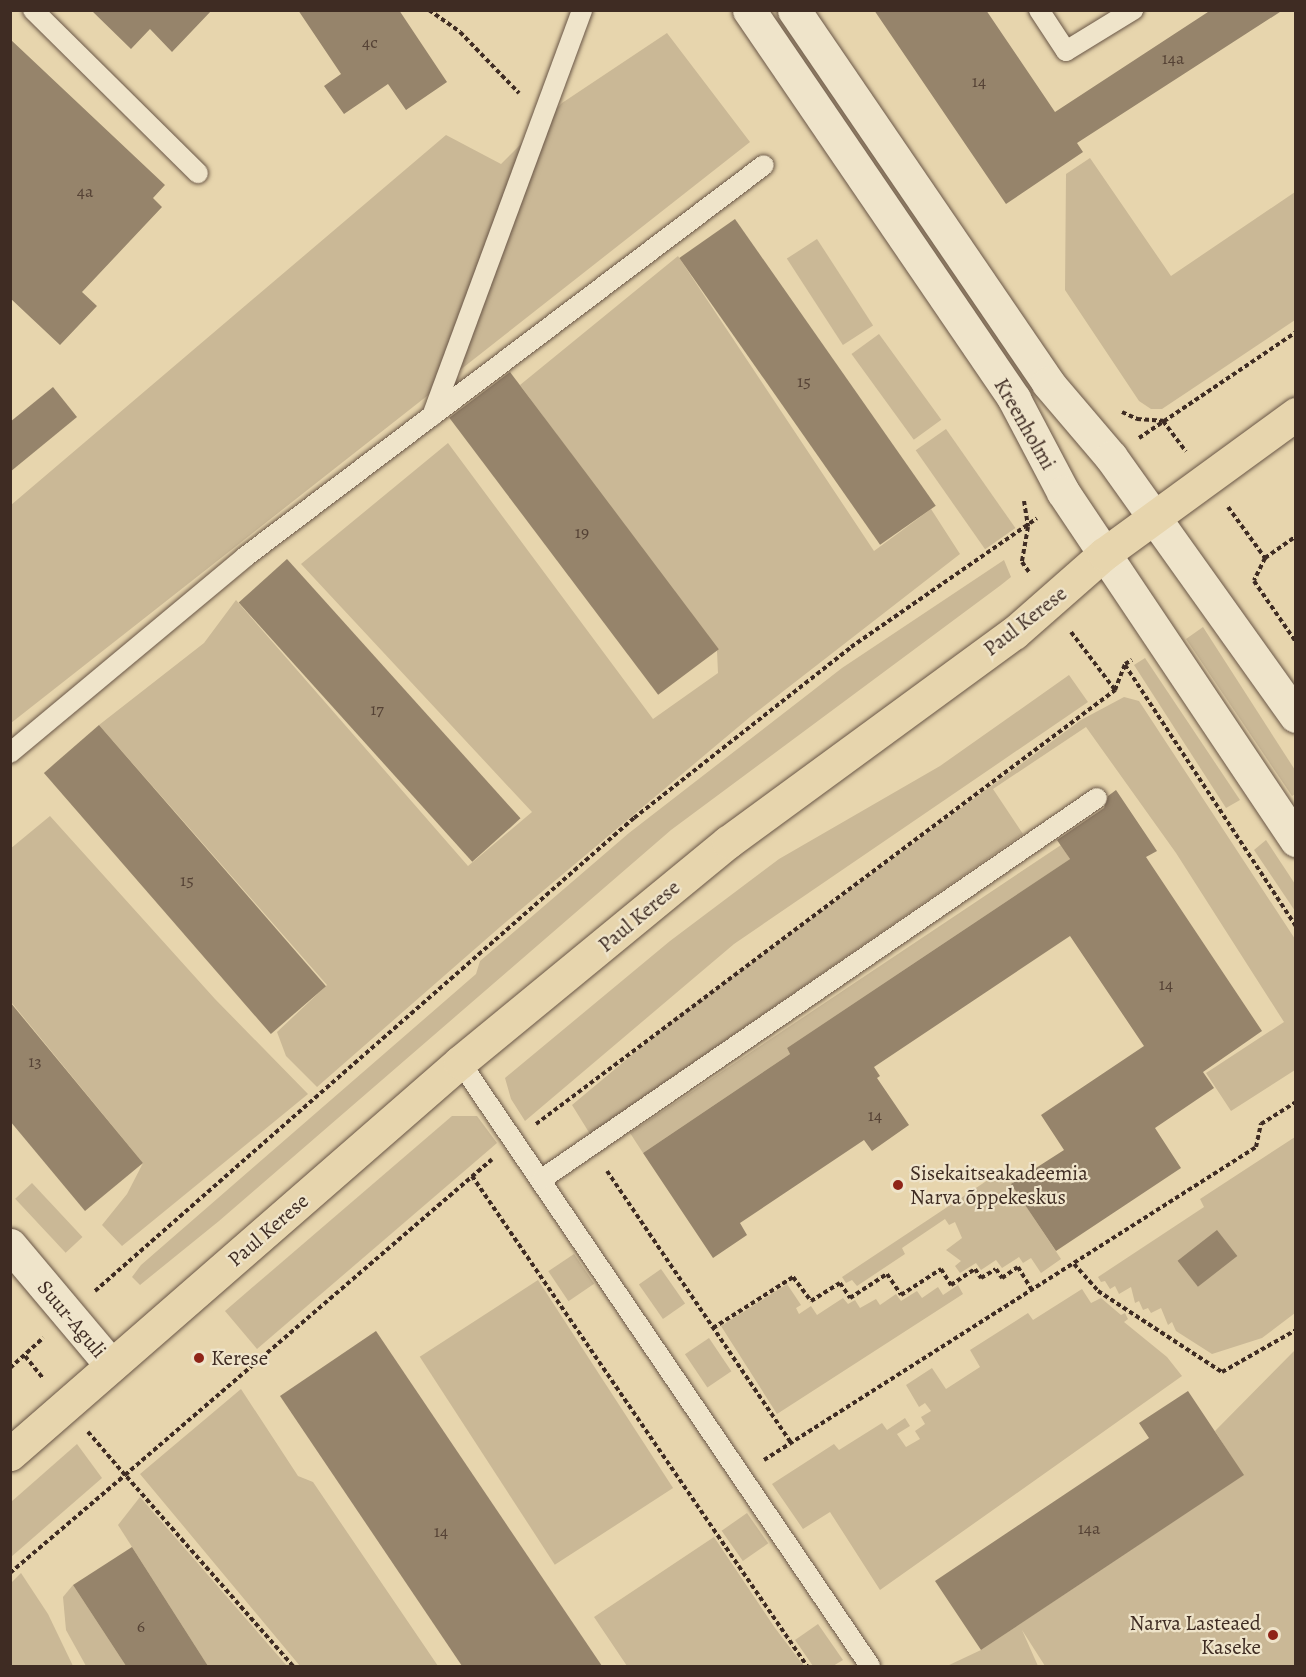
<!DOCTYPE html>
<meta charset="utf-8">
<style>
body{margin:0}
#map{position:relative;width:1306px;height:1677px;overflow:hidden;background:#e7d5ad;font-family:Alegreya,serif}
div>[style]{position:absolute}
.green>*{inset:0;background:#cab896;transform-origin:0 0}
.building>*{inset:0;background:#96846b;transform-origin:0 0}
.path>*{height:4px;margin-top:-2px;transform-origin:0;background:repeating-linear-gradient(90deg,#3f2c23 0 4.5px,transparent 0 7.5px)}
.roads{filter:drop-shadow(0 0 2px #695646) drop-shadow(0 0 2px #695646)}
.service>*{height:20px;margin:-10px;padding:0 10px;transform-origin:10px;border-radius:10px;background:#efe4ca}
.minor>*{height:33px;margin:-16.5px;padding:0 16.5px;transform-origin:16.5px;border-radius:16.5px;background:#efe4ca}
.secondary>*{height:33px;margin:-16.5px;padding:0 16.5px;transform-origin:16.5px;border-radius:16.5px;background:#efe4ca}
.trunk>*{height:33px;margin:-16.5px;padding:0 16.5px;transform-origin:16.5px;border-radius:16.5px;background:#e7d5ad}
.dots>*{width:16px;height:16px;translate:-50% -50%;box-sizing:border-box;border:3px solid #efe4ca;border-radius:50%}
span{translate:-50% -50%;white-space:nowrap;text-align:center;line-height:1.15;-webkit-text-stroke:4.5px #efe4ca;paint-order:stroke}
.number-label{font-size:18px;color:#554235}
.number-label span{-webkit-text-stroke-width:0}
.street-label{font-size:21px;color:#3f2c23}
.poi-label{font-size:21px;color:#3f2c23}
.left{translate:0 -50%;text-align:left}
.right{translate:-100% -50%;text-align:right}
.frame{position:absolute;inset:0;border:12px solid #3f2c23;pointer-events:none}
</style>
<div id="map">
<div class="green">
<div style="clip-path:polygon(667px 33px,750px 142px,11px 723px,11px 505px,446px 135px,501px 164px,562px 103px)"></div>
<div style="clip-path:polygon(1090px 158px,1171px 276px,1295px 192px,1295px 320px,1162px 409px,1151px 409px,1139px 401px,1065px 290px,1066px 174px)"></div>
<div style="left:817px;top:239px;width:103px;height:36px;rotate:57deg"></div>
<div style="clip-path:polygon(678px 256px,874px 551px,931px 509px,960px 554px,750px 717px,500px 927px,317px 1087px,286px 1056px,277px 1032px,327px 985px,99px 725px,204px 643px,236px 600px,468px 866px,532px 812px,301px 564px,448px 443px,653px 719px,718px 673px,717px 651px,520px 385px)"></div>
<div style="left:879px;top:334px;width:106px;height:34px;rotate:54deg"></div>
<div style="left:946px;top:429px;width:121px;height:37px;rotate:55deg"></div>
<div style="clip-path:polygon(1004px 560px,1011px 577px,1001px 585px,671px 830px,219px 1221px,140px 1285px,132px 1277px,141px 1265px,476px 974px,480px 961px,629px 833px,842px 668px)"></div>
<div style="clip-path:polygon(1203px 627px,1295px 770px,1295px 794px,1292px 796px,1186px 639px)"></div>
<div style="clip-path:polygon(1145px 658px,1240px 800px,1226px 808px,1134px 665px)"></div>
<div style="clip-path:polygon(1069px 675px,1088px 702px,734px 944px,525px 1121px,511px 1099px,505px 1078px,670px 941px,779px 859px,940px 766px)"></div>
<div style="clip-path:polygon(1124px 697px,1139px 701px,1295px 939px,1295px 1070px,1231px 1111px,1206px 1073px,1284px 1022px,1176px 853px,1086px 727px,993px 789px,1023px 834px,590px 1134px,572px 1105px,676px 1018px,1081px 720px)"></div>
<div style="clip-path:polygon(50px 816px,215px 999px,308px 1094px,122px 1246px,102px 1225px,127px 1194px,143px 1163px,11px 1002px,10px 849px)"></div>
<div style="clip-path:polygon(1266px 840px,1295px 884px,1295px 911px,1254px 850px)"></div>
<div style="clip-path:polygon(1061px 845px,1070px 859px,787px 1048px,790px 1054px,643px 1153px,630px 1133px)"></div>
<div style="clip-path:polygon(452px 1116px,477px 1116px,497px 1143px,257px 1349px,225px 1311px)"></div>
<div style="clip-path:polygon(1295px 1137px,1295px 1313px,1262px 1338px,1212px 1354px,1176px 1331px,1172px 1322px,1168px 1325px,1161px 1308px,1151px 1313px,1148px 1308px,1143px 1310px,1139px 1301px,1135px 1303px,1131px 1287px,1119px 1294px,1115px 1286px,1110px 1289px,1105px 1281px,1101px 1282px,1098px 1277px,1204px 1207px,1200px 1199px)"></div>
<div style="clip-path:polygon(1006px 1168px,1016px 1182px,1012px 1185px,1061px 1259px,1041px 1273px,1031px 1258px,1023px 1263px,1019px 1257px,1002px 1268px,996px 1260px,981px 1270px,976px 1263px,960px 1273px,955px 1266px,961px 1261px,946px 1250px,962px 1238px,955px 1222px,949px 1225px,945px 1219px,902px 1248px,905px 1254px,857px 1286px,852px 1280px,846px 1283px,842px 1277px)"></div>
<div style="left:32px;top:1183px;width:74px;height:23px;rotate:47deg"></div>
<div style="left:574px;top:1254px;width:36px;height:31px;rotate:56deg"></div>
<div style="left:661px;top:1269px;width:42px;height:27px;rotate:55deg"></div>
<div style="left:538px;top:1280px;width:248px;height:141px;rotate:57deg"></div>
<div style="clip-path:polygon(787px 1284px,801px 1305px,796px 1308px,799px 1314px,811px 1306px,817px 1315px,843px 1298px,848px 1304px,855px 1300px,860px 1308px,876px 1299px,880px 1305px,896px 1294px,901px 1301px,917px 1291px,922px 1298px,938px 1287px,943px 1295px,958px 1285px,963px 1294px,777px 1414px,721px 1326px)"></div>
<div style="clip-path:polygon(1082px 1289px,1091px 1303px,1101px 1298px,1121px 1315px,1125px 1313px,1128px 1319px,1124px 1322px,1167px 1357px,1182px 1376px,880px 1590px,830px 1512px,803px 1529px,772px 1484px,834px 1444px,839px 1450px,882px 1423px,887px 1430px,905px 1418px,910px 1426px,897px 1434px,906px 1447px,920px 1439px,915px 1431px,925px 1424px,921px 1417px,931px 1411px,925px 1403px,919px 1407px,906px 1385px,932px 1368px,946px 1389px,980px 1367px,970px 1350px,1028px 1313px,1033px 1320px)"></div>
<div style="left:709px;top:1338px;width:40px;height:29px;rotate:56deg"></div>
<div style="clip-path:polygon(1295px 1350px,1295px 1666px,1045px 1666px,1022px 1630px,1038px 1666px,947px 1666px,981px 1650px,1243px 1475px,1215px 1431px)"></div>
<div style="clip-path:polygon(241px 1389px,298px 1476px,313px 1482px,438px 1666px,300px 1666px,140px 1474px)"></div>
<div style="clip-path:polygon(77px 1444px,102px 1478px,11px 1557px,11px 1502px)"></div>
<div style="clip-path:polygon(140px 1497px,287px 1666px,208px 1666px,118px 1525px)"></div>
<div style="left:747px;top:1513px;width:37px;height:31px;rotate:55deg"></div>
<div style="clip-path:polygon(714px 1537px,775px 1628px,804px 1666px,627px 1666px,594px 1617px)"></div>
<div style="clip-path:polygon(21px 1573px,48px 1614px,73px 1666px,11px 1666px,11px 1583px)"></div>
<div style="clip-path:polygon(73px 1585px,126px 1666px,86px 1666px,66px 1630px,63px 1597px)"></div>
<div style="clip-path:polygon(818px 1624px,843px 1660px,833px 1666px,813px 1666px,795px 1640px)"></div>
</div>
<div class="building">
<div style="clip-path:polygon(91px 10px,212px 10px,172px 52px,150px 29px,131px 49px)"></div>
<div style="clip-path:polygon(298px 10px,399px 10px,447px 82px,406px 110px,388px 84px,344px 114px,324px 86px,341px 74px)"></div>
<div style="clip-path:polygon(874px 10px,986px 10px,1055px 112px,1211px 10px,1283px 10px,1077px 143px,1083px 152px,1006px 204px)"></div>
<div style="clip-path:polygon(10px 39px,165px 185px,153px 198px,162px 207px,82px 292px,97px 306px,60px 345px,10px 298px)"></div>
<div style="left:735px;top:219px;width:350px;height:68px;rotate:55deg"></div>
<div style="left:510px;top:372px;width:347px;height:76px;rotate:53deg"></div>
<div style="clip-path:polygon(53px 387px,77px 417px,10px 472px,10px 422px)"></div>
<div style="left:287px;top:559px;width:349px;height:65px;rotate:48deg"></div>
<div style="left:99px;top:725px;width:346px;height:73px;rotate:49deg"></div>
<div style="clip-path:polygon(1116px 790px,1157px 851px,1146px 857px,1262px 1031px,1203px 1072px,1214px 1088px,1155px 1128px,1181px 1168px,1056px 1251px,1011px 1184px,1064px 1150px,1041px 1115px,1144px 1046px,1070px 936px,874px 1067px,880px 1076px,877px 1078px,909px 1125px,872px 1151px,864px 1140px,740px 1223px,747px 1235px,713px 1258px,643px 1153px,790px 1054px,787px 1048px,1070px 859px,1057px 840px,1104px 808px,1108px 796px)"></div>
<div style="clip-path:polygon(10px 1002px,143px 1163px,85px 1211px,10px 1121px)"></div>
<div style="left:1217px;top:1230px;width:33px;height:50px;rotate:52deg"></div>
<div style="clip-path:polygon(376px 1331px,602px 1666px,462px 1666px,280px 1396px)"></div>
<div style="clip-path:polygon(1188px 1391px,1244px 1475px,981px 1650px,935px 1581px,1149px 1438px,1139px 1423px)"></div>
<div style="clip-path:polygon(132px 1547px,208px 1666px,126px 1666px,73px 1585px)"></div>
</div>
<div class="path">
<div style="left:429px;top:10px;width:38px;rotate:35deg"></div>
<div style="left:460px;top:32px;width:85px;rotate:46deg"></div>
<div style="left:1122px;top:412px;width:17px;rotate:25deg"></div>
<div style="left:1137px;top:419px;width:26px;rotate:4deg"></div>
<div style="left:1163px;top:421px;width:38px;rotate:53deg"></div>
<div style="left:1139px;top:438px;width:189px;rotate:-34deg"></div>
<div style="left:1024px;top:501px;width:26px;rotate:81deg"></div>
<div style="left:1028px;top:527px;width:36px;rotate:100deg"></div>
<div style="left:1022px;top:562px;width:12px;rotate:55deg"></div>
<div style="left:1228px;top:507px;width:63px;rotate:54deg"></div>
<div style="left:1265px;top:558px;width:25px;rotate:116deg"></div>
<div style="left:1254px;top:581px;width:74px;rotate:55.5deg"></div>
<div style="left:1265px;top:558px;width:38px;rotate:-35deg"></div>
<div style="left:1071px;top:632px;width:73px;rotate:52.8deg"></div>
<div style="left:1125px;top:665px;width:312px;rotate:56.8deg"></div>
<div style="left:536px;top:1124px;width:724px;rotate:-36.85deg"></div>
<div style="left:1115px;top:690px;width:28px;rotate:-69deg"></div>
<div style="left:1125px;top:664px;width:8px;rotate:-30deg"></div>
<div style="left:607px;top:1171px;width:328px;rotate:55.9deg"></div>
<div style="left:472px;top:1176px;width:594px;rotate:55.64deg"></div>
<div style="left:1074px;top:1264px;width:36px;rotate:48deg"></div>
<div style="left:1098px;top:1291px;width:148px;rotate:33.2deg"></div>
<div style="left:1222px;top:1372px;width:85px;rotate:-29.6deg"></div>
<div style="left:95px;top:1291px;width:717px;rotate:-41.27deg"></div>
<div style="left:634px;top:818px;width:276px;rotate:-38.2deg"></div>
<div style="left:851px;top:647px;width:226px;rotate:-34.7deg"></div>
<div style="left:713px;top:1328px;width:95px;rotate:-32.5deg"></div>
<div style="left:793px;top:1277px;width:30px;rotate:53deg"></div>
<div style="left:811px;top:1301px;width:34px;rotate:-32deg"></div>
<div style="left:840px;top:1283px;width:18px;rotate:56deg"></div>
<div style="left:850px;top:1298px;width:44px;rotate:-33deg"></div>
<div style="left:887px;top:1274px;width:25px;rotate:56deg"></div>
<div style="left:901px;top:1295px;width:48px;rotate:-33deg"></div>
<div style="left:941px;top:1269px;width:19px;rotate:58deg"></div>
<div style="left:951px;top:1285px;width:29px;rotate:-34deg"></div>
<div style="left:975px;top:1269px;width:11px;rotate:56deg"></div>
<div style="left:981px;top:1278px;width:17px;rotate:-31deg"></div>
<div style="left:996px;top:1269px;width:11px;rotate:56deg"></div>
<div style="left:1002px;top:1278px;width:19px;rotate:-35deg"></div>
<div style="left:1018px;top:1267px;width:27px;rotate:59deg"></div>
<div style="left:25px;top:1356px;width:28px;rotate:51deg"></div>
<div style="left:10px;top:1368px;width:45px;rotate:-42.3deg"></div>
<div style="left:764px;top:1460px;width:583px;rotate:-32.46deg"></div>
<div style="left:1256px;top:1147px;width:24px;rotate:-78deg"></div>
<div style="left:1261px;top:1124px;width:41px;rotate:-32.2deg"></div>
<div style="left:10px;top:1573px;width:151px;rotate:-40.4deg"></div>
<div style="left:125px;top:1475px;width:57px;rotate:-130.7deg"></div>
<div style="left:293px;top:1666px;width:254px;rotate:-131.3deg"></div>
<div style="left:125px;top:1475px;width:484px;rotate:-40.7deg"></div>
</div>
<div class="roads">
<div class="service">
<div style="left:33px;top:10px;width:232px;rotate:44.7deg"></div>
<div style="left:1039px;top:10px;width:49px;rotate:56.6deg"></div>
<div style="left:1066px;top:51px;width:79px;rotate:-31.5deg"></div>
<div style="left:432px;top:416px;width:433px;rotate:-69.7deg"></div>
<div style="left:10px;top:753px;width:306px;rotate:-39.8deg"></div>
<div style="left:245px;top:557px;width:650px;rotate:-37.06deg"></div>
<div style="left:460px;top:1062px;width:730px;rotate:55.83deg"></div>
<div style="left:542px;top:1179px;width:673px;rotate:-34.47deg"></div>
</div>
<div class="minor">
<div style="left:10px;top:1245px;width:157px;rotate:49.9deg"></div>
</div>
<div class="secondary">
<div style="left:749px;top:10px;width:471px;rotate:55.7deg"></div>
<div style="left:1014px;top:399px;width:105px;rotate:62.2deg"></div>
<div style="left:1063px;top:492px;width:419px;rotate:56.2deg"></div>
<div style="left:794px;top:10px;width:451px;rotate:55.7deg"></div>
<div style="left:1048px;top:383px;width:97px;rotate:49.6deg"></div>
<div style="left:1111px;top:457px;width:318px;rotate:54.5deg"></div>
</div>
<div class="trunk">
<div style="left:10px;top:1454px;width:597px;rotate:-41.06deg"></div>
<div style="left:460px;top:1062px;width:347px;rotate:-39.4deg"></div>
<div style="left:728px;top:842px;width:354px;rotate:-36.2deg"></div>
<div style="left:1014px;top:633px;width:120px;rotate:-41.3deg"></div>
<div style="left:1104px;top:554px;width:238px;rotate:-36.1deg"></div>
</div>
</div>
<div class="dots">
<div style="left:898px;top:1185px;background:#8f2418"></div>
<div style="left:199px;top:1358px;background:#8f2418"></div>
<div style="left:1273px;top:1635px;background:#8f2418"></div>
</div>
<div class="number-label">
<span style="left:370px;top:42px">4c</span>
<span style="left:1173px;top:58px">14a</span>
<span style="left:979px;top:81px">14</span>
<span style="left:85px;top:191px">4a</span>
<span style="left:804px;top:381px">15</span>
<span style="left:582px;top:532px">19</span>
<span style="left:377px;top:709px">17</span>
<span style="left:187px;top:880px">15</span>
<span style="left:1166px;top:984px">14</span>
<span style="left:35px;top:1061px">13</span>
<span style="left:875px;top:1115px">14</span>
<span style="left:1089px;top:1528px">14a</span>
<span style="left:441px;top:1531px">14</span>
<span style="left:141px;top:1626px">6</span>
</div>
<div class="street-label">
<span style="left:1025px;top:424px;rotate:60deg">Kreenholmi</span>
<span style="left:1025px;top:621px;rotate:-38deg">Paul Kerese</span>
<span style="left:639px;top:916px;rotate:-40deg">Paul Kerese</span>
<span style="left:268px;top:1230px;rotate:-41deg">Paul Kerese</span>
<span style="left:72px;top:1319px;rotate:50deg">Suur-Aguli</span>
</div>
<div class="poi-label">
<span class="left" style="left:910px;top:1185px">Sisekaitseakadeemia<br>Narva õppekeskus</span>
<span class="left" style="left:211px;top:1358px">Kerese</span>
<span class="right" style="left:1261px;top:1635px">Narva Lasteaed<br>Kaseke</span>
</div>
<div class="frame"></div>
</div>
